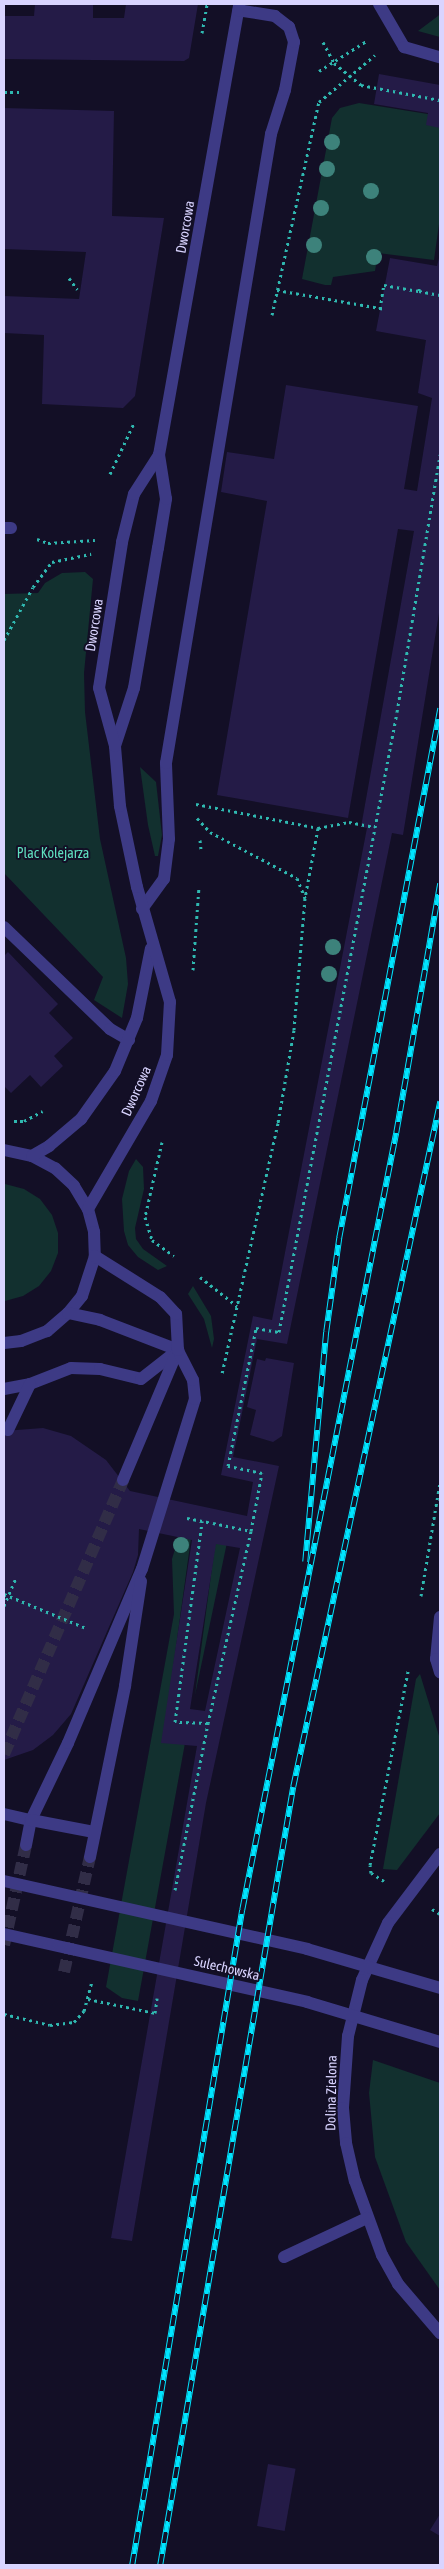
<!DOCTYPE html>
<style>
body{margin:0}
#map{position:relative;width:444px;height:2569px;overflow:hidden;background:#130f26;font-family:"Asap Condensed",sans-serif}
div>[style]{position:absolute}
.green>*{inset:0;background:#12302f}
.building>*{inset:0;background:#241b47;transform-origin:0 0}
.minor-tunnel>*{height:12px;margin-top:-6px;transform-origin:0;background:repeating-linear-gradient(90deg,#312d47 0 12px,transparent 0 18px)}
.path>*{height:3px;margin-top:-1.5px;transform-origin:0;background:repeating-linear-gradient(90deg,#2fb8b0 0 2.5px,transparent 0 6.5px)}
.minor>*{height:12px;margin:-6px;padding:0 6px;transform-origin:6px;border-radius:6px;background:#3d3a85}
.rail>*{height:5.5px;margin-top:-2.75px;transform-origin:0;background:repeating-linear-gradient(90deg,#130f26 0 11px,#00e5ff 0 22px);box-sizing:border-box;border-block:1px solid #00e5ff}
.trees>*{width:16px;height:16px;margin:-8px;border-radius:50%;background:#3d827b}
span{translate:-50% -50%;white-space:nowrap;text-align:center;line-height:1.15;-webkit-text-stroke:4px #130f26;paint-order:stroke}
.street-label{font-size:14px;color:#d9d4ff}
.park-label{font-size:14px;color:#5fe0c0}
.frame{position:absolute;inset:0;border:5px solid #d9d4ff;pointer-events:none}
</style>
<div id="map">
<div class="green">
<div style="clip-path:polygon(440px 14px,440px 37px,418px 31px,438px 16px)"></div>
<div style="clip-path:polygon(359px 103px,440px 116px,440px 217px,434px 260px,378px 253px,375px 271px,333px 277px,331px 285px,325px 285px,302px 279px,332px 118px,340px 108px)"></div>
<div style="clip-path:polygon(85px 572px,93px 579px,84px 673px,85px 712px,100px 839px,126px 958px,128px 984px,122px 1018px,94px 1000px,103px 977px,4px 873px,4px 594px,38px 593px,45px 583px,62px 573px)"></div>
<div style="clip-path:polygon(140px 767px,156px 782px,162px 835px,158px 856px,155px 856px,148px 825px)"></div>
<div style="clip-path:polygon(136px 1159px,143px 1167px,144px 1189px,135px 1228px,136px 1239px,143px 1249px,167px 1266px,158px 1270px,138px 1257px,128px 1245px,124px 1231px,122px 1199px,129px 1171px)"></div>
<div style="clip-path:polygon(5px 1184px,24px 1189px,40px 1199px,52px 1215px,58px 1233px,58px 1253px,51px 1271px,39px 1286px,23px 1296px,5px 1301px)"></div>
<div style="clip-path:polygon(193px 1286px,211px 1316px,214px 1339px,212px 1348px,204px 1319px,188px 1294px)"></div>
<div style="clip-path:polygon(217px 1530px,229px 1533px,195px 1695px)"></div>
<div style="clip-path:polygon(179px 1536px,191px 1538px,163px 1741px,185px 1743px,138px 2001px,122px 1998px,106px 1987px,174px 1614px,172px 1559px)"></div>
<div style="clip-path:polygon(420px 1674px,440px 1739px,440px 1813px,397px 1870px,383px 1869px,416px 1679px)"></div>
<div style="clip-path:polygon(373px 2060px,440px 2083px,440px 2290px,406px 2242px,375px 2157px,369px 2093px)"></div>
</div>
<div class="building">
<div style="clip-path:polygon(35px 4px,93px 4px,93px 18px,124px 18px,126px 4px,198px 4px,189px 58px,184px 61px,4px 59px,4px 16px,34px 16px)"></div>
<div style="clip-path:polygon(379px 74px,440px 85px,440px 128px,426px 125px,428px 113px,374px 104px)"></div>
<div style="clip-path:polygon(4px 108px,114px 111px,112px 216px,164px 218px,135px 396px,123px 408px,42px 404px,44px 335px,4px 333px,4px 296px,79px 299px,86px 252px,4px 249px)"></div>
<div style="clip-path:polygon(evenodd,440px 254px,440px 607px,403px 835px,392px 833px,287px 1344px,257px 1339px,233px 1457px,279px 1466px,206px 1803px,132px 2241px,111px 2238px,197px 1746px,161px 1743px,192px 1540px,139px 1529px,138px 1555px,133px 1572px,71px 1714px,53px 1735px,33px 1750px,4px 1760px,4px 1431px,43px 1428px,71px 1436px,106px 1460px,130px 1491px,247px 1516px,253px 1482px,221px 1475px,253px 1316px,272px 1320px,367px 828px,361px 827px,414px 531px,398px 529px,348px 818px,217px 795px,267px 501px,221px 492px,227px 452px,274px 459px,286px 385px,418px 406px,404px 489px,417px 491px,432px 398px,418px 393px,426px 340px,376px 331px,390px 258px,437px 266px,440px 254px,216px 1544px,240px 1548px,205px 1711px,190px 1709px,216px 1544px)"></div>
<div style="clip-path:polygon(8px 952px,58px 1004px,49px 1013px,73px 1038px,54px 1056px,63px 1066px,41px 1087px,30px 1075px,11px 1093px,4px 1086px,4px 956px)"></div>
<div style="clip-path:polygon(266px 1358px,294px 1363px,282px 1436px,273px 1442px,250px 1435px,256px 1410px,247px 1407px,257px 1359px,265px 1361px)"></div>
<div style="left:268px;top:2464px;width:28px;height:63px;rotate:10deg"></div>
<div style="clip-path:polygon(440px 2514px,440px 2536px,430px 2530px)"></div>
</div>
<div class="minor-tunnel">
<div style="left:4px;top:1754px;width:299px;rotate:-66.5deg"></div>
<div style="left:4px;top:1945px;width:102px;rotate:-77.6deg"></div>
<div style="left:64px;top:1972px;width:118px;rotate:-77.3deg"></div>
</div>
<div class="path">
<div style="left:202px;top:33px;width:29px;rotate:-80deg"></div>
<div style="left:323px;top:42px;width:24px;rotate:62deg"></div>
<div style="left:334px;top:63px;width:35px;rotate:39deg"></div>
<div style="left:361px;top:85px;width:80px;rotate:10.8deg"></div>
<div style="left:319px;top:71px;width:58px;rotate:-32.3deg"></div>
<div style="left:4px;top:92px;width:18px"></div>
<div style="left:69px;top:278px;width:14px;rotate:54deg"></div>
<div style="left:277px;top:290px;width:110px;rotate:10deg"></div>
<div style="left:419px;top:291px;width:21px;rotate:11deg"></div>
<div style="left:380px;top:309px;width:24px;rotate:-81deg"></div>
<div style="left:384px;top:285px;width:36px;rotate:10deg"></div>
<div style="left:419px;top:291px;width:6px;rotate:-90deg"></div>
<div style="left:272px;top:315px;width:218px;rotate:-77.6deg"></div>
<div style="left:319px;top:102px;width:73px;rotate:-40deg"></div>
<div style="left:110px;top:474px;width:56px;rotate:-64.8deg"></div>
<div style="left:37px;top:539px;width:12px;rotate:20deg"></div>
<div style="left:48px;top:543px;width:47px;rotate:-3.7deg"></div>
<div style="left:4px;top:640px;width:60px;rotate:-61.3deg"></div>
<div style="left:33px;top:587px;width:31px;rotate:-53deg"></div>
<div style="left:52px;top:562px;width:40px;rotate:-12deg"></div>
<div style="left:196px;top:804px;width:124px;rotate:11.1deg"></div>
<div style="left:318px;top:828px;width:71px;rotate:100.5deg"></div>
<div style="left:305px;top:898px;width:132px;rotate:94.8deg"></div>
<div style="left:294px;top:1030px;width:94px;rotate:99.8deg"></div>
<div style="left:278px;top:1123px;width:256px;rotate:102.6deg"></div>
<div style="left:197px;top:818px;width:19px;rotate:47deg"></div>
<div style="left:210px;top:832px;width:98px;rotate:27.9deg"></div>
<div style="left:297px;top:878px;width:22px;rotate:68deg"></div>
<div style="left:318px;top:828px;width:32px;rotate:-11deg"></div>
<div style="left:349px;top:822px;width:26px;rotate:11deg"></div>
<div style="left:200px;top:840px;width:9px;rotate:84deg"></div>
<div style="left:193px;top:970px;width:84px;rotate:-85.9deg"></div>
<div style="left:14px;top:1121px;width:10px"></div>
<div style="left:24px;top:1121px;width:21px;rotate:-28deg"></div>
<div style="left:162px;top:1142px;width:77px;rotate:102.8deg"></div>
<div style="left:145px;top:1217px;width:24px;rotate:73deg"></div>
<div style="left:152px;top:1240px;width:27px;rotate:36deg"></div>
<div style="left:200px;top:1277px;width:47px;rotate:38.1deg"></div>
<div style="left:187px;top:1518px;width:26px;rotate:11deg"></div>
<div style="left:213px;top:1523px;width:39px;rotate:12deg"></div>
<div style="left:251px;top:1531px;width:197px;rotate:102.6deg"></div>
<div style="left:208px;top:1723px;width:33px;rotate:-178deg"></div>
<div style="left:175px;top:1722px;width:203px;rotate:-82.3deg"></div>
<div style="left:251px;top:1531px;width:59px;rotate:-79.3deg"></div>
<div style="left:262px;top:1473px;width:35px;rotate:-168deg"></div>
<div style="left:228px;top:1466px;width:141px;rotate:-78.5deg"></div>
<div style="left:256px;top:1328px;width:23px;rotate:10deg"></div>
<div style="left:279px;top:1332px;width:631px;rotate:-79.22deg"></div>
<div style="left:397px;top:712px;width:261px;rotate:-80.5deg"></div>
<div style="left:4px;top:1594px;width:89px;rotate:22.5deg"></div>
<div style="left:421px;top:1596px;width:116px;rotate:-80.5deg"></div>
<div style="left:4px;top:1606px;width:30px;rotate:-67deg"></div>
<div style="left:384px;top:1881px;width:15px;rotate:-148deg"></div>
<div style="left:371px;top:1873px;width:8px;rotate:-97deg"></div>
<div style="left:370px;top:1865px;width:198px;rotate:-78.9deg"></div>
<div style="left:175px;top:1890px;width:170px;rotate:-78.8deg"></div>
<div style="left:432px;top:1909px;width:9px;rotate:32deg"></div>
<div style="left:88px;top:1999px;width:68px;rotate:11.8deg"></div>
<div style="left:155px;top:2013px;width:15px;rotate:-82deg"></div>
<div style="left:4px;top:2014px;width:47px;rotate:13.4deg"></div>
<div style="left:50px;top:2025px;width:24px;rotate:-7deg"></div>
<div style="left:74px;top:2022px;width:15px;rotate:-48deg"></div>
<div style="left:84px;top:2011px;width:31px;rotate:-75deg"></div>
</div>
<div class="minor">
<div style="left:379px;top:4px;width:50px;rotate:59.8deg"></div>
<div style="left:404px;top:47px;width:37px;rotate:16deg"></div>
<div style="left:4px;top:528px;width:7px"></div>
<div style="left:115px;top:746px;width:61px;rotate:-71.9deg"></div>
<div style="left:134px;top:688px;width:142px;rotate:-80.3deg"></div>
<div style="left:158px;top:548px;width:50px;rotate:-80.7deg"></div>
<div style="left:166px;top:499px;width:45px;rotate:-99deg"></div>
<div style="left:159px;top:455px;width:458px;rotate:-79.9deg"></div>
<div style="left:142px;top:909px;width:37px;rotate:-54deg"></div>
<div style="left:164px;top:879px;width:40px;rotate:-82.9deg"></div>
<div style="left:169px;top:839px;width:76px;rotate:-92.3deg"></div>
<div style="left:166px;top:763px;width:638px;rotate:-80.52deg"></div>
<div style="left:271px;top:134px;width:46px;rotate:-72.3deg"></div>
<div style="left:285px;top:90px;width:49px;rotate:-79.4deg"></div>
<div style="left:294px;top:42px;width:16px;rotate:-108deg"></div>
<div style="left:289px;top:27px;width:18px;rotate:-142deg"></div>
<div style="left:275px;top:16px;width:37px;rotate:-171deg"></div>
<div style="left:4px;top:927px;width:147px;rotate:43.9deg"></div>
<div style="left:110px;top:1029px;width:22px;rotate:30deg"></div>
<div style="left:4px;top:1150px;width:29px;rotate:12deg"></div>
<div style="left:32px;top:1156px;width:26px;rotate:28deg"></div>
<div style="left:55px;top:1168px;width:26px;rotate:43deg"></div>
<div style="left:74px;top:1186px;width:27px;rotate:59deg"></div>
<div style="left:88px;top:1209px;width:24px;rotate:75deg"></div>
<div style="left:94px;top:1232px;width:24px;rotate:88deg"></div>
<div style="left:95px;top:1256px;width:42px;rotate:108deg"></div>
<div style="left:82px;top:1296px;width:22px;rotate:129deg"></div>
<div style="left:68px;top:1313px;width:28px;rotate:139deg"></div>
<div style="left:47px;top:1331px;width:28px;rotate:159deg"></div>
<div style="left:21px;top:1341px;width:17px;rotate:173deg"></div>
<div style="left:32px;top:1156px;width:20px;rotate:-30deg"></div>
<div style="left:49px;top:1146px;width:42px;rotate:-40.2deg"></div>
<div style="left:81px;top:1119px;width:59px;rotate:-54.7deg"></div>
<div style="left:115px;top:1071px;width:57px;rotate:-67.5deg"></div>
<div style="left:137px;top:1018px;width:71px;rotate:-78.7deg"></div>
<div style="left:88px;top:1209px;width:125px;rotate:-59.7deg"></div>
<div style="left:151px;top:1101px;width:49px;rotate:-70.8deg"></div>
<div style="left:167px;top:1055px;width:53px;rotate:-86.8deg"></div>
<div style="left:170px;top:1002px;width:120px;rotate:-106deg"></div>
<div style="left:137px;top:887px;width:83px;rotate:-101.9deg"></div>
<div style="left:120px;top:806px;width:60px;rotate:-94.8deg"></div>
<div style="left:115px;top:746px;width:60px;rotate:-105.4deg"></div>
<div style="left:99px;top:688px;width:148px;rotate:-81deg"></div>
<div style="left:122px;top:542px;width:49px;rotate:-76deg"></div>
<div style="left:134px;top:494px;width:46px;rotate:-57.3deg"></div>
<div style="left:68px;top:1313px;width:33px;rotate:12deg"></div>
<div style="left:100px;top:1320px;width:84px;rotate:21deg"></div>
<div style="left:4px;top:1389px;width:26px;rotate:-11deg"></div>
<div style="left:30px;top:1384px;width:44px;rotate:-21.3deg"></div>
<div style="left:71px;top:1368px;width:29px;rotate:2deg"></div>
<div style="left:100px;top:1369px;width:42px;rotate:13.7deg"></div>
<div style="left:141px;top:1379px;width:47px;rotate:-38.1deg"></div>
<div style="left:8px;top:1430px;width:51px;rotate:-64.4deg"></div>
<div style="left:123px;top:1480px;width:139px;rotate:-67.1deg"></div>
<div style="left:440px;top:1617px;width:42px;rotate:95.4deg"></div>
<div style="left:436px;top:1659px;width:14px;rotate:73deg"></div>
<div style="left:4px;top:1814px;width:28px;rotate:13deg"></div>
<div style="left:31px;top:1820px;width:85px;rotate:-64.3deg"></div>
<div style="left:68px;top:1743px;width:189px;rotate:-67deg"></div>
<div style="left:142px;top:1569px;width:178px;rotate:-72.7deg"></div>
<div style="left:195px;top:1399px;width:19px;rotate:-96deg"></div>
<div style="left:193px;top:1380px;width:34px;rotate:-117deg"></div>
<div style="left:178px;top:1350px;width:36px;rotate:-93deg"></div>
<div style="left:176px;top:1314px;width:23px;rotate:-133deg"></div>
<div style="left:160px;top:1297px;width:77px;rotate:-147.8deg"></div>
<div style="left:26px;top:1845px;width:25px;rotate:-79deg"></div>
<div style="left:31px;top:1820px;width:64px;rotate:10.8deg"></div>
<div style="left:440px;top:1854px;width:86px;rotate:127deg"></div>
<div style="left:388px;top:1923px;width:63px;rotate:114.5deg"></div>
<div style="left:362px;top:1980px;width:58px;rotate:104deg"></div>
<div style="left:348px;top:2036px;width:72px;rotate:94deg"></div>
<div style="left:343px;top:2108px;width:35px;rotate:85deg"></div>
<div style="left:346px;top:2143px;width:39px;rotate:77deg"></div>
<div style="left:355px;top:2181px;width:79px;rotate:70deg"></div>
<div style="left:382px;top:2255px;width:33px;rotate:61deg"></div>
<div style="left:398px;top:2284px;width:65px;rotate:49.4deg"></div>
<div style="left:90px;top:1857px;width:175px;rotate:-78.4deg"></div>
<div style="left:125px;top:1686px;width:106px;rotate:-81.3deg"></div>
<div style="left:4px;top:1881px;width:311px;rotate:12.6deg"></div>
<div style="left:307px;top:1949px;width:139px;rotate:16.3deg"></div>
<div style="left:4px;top:1934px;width:311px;rotate:12.6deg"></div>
<div style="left:307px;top:2002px;width:139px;rotate:16.7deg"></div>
<div style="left:284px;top:2257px;width:92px;rotate:-25.2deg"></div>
</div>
<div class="rail">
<div style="left:305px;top:1562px;width:231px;rotate:-84.8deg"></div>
<div style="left:326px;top:1332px;width:95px;rotate:-82.1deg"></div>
<div style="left:339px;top:1238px;width:539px;rotate:-79.19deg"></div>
<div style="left:132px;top:2565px;width:664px;rotate:-80.47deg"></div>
<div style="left:242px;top:1910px;width:792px;rotate:-78.79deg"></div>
<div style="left:396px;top:1133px;width:253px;rotate:-80deg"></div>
<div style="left:160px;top:2565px;width:789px;rotate:-80.3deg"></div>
<div style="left:293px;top:1787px;width:701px;rotate:-77.89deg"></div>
</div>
<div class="trees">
<div style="left:332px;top:142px"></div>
<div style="left:327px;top:169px"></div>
<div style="left:371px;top:191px"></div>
<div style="left:321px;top:208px"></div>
<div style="left:314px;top:245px"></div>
<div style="left:374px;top:257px"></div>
<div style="left:333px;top:947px"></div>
<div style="left:329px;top:974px"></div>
<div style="left:181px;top:1545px"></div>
</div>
<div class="street-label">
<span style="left:185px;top:227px;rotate:-80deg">Dworcowa</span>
<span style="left:94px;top:625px;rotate:-81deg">Dworcowa</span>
<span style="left:136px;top:1091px;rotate:-66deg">Dworcowa</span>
<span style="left:227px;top:1968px;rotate:13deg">Sulechowska</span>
<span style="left:331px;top:2093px;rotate:-89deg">Dolina Zielona</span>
</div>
<div class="park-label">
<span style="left:53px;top:853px">Plac Kolejarza</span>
</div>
<div class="frame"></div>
</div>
